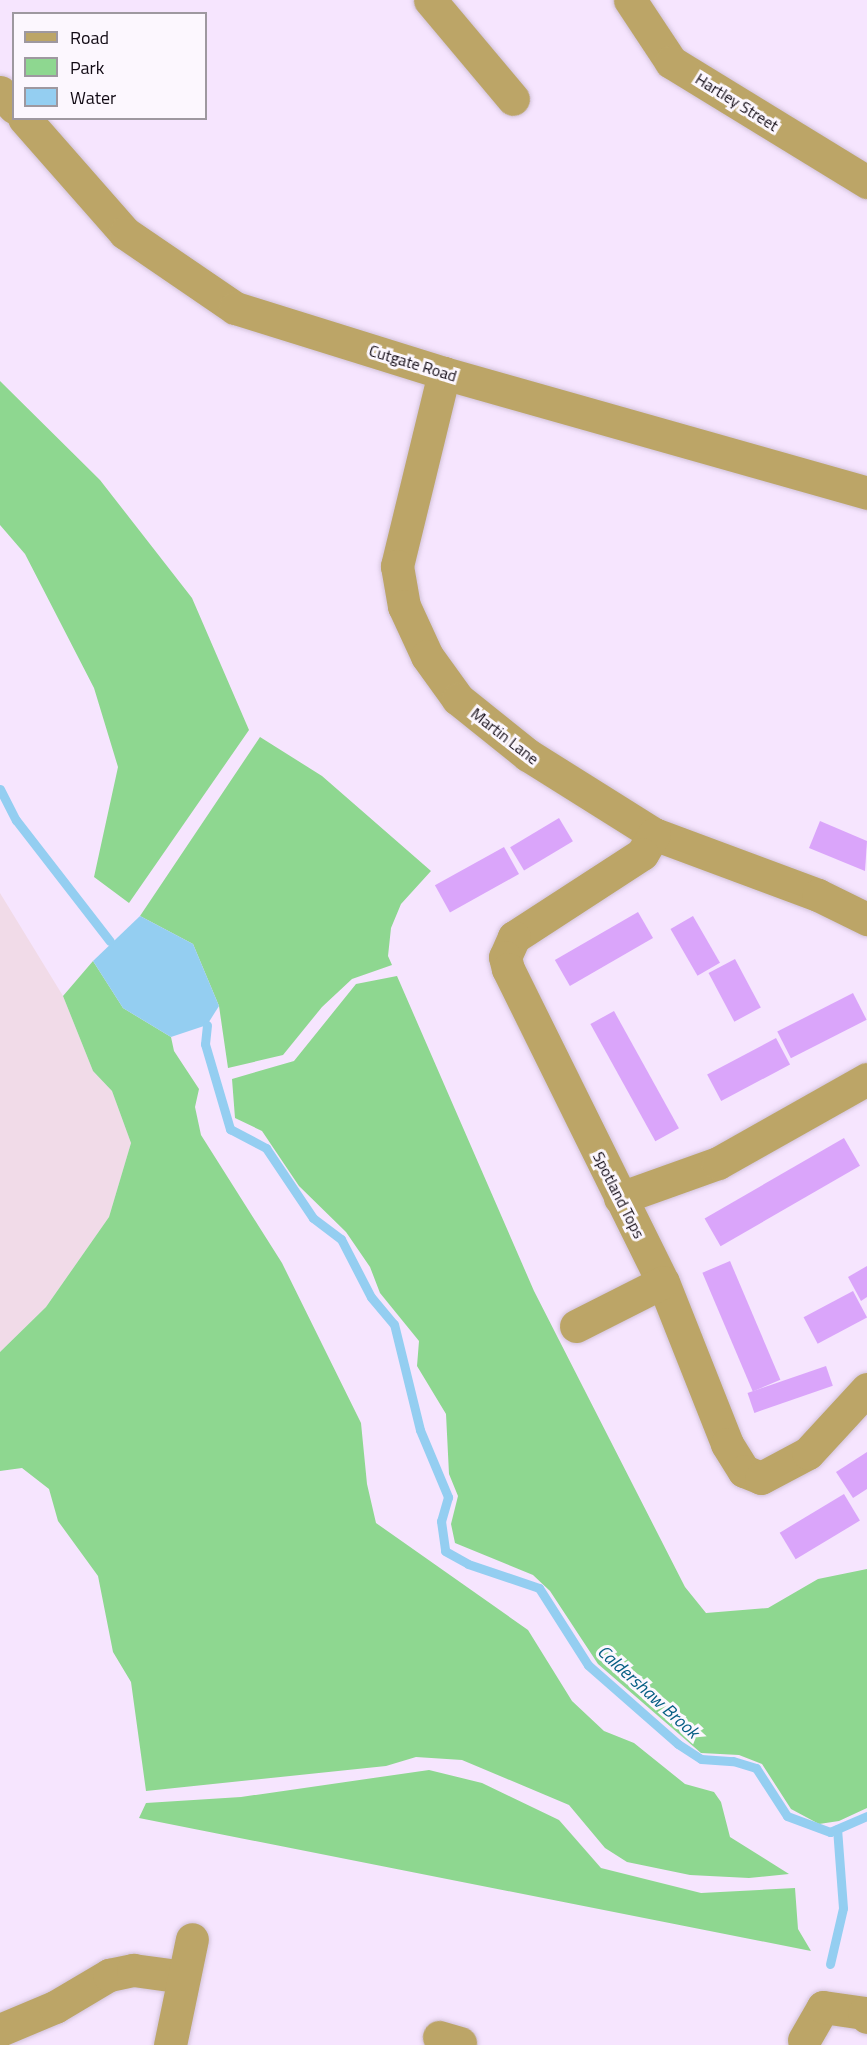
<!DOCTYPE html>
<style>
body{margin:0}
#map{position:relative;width:867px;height:2045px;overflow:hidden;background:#f6e5fe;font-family:"Titillium Web",sans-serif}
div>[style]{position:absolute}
.industrial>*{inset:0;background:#f1dbe8}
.green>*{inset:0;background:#8ed790}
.water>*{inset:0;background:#94cef1}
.stream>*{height:9px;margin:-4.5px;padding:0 4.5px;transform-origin:4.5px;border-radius:4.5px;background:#94cef1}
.building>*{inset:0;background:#daa5fa;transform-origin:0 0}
.roads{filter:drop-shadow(0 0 2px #d1c2d9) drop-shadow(0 0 2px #d1c2d9)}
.minor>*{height:33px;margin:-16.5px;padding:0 16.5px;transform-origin:16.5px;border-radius:16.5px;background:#bca567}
span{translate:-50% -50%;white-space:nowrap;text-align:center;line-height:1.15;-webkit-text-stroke:6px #fcf7fe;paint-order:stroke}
.street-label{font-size:16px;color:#110a14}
.water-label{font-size:18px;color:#045d83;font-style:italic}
.legend{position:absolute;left:12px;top:12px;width:195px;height:108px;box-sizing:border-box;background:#fcf7fe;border:2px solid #9e98a0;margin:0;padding:8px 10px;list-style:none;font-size:18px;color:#110a14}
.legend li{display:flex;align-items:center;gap:12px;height:30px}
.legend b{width:30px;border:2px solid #9e98a0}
</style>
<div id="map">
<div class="industrial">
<div style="clip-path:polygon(0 893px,63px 996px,93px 1071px,112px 1091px,131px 1143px,109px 1217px,46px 1307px,0 1352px)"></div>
</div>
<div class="green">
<div style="clip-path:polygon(0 381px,100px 480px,192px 598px,249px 730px,129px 903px,94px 877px,118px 767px,94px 688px,25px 554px,0 525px)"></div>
<div style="clip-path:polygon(260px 737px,322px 776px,431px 871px,401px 904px,391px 928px,388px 956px,392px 965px,352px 979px,322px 1007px,283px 1055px,228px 1068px,219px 1006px,193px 944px,140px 916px)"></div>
<div style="clip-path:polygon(93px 961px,123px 1008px,171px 1037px,174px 1051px,199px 1089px,195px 1107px,201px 1135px,282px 1263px,361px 1423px,367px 1484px,376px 1523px,528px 1630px,572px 1701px,604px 1731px,634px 1743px,685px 1784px,714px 1792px,721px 1802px,730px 1837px,789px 1874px,749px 1878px,690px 1875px,627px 1862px,605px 1848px,569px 1805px,462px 1760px,416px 1757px,386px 1766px,146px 1791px,131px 1682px,113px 1652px,98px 1576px,58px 1521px,49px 1489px,22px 1468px,0 1471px,0 1352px,46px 1307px,109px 1217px,131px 1143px,112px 1091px,93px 1071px,63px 996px)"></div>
<div style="clip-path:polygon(397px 976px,534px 1291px,685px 1587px,706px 1613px,768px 1608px,818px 1579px,867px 1569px,867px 1808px,839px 1821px,819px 1824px,791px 1809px,762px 1764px,739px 1755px,701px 1753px,598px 1664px,550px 1591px,533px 1575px,455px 1543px,451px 1524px,458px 1496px,449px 1474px,446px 1414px,417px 1366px,419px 1341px,380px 1293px,370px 1267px,346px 1232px,299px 1186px,262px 1131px,235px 1118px,232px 1079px,294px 1061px,356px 984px)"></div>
<div style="clip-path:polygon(429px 1770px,482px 1783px,559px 1820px,601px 1868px,701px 1893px,795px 1888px,798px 1929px,811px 1951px,139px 1818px,146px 1803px,241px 1797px)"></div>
</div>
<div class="water">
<div style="clip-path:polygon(140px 916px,193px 944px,219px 1006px,207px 1025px,171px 1037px,123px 1008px,93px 961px)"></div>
</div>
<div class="stream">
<div style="left:0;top:789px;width:35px;rotate:63deg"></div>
<div style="left:16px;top:820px;width:153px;rotate:52.2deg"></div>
<div style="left:207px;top:1025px;width:19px;rotate:96deg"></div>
<div style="left:205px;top:1044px;width:89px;rotate:73.6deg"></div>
<div style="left:230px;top:1129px;width:41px;rotate:27.8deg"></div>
<div style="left:266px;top:1148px;width:84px;rotate:56.1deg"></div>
<div style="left:313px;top:1218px;width:35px;rotate:37deg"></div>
<div style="left:341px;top:1239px;width:65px;rotate:62.7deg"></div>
<div style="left:371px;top:1297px;width:35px;rotate:50deg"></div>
<div style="left:394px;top:1324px;width:109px;rotate:76.2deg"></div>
<div style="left:420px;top:1430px;width:73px;rotate:67.3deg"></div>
<div style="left:448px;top:1497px;width:25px;rotate:106deg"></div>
<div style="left:441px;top:1521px;width:30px;rotate:82deg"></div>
<div style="left:445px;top:1551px;width:26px;rotate:29deg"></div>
<div style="left:468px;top:1564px;width:75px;rotate:18.7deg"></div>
<div style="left:539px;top:1588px;width:91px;rotate:57.5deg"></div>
<div style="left:588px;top:1665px;width:120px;rotate:41.3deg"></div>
<div style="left:678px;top:1744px;width:27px;rotate:33deg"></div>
<div style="left:701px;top:1759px;width:32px;rotate:4deg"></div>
<div style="left:733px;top:1761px;width:24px;rotate:17deg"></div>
<div style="left:756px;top:1768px;width:57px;rotate:57.1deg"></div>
<div style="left:787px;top:1816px;width:46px;rotate:20.4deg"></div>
<div style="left:830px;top:1832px;width:40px;rotate:-23.4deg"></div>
<div style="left:830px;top:1964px;width:57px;rotate:-76.9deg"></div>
<div style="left:843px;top:1908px;width:79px;rotate:-94.3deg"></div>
</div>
<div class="building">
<div style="left:559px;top:818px;width:27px;height:57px;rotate:59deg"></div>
<div style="clip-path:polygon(820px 821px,867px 841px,865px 871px,809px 848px)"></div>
<div style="left:504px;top:847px;width:31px;height:79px;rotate:61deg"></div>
<div style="left:638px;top:912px;width:30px;height:96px;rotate:60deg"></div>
<div style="left:693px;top:916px;width:54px;height:26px;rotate:60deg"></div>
<div style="left:735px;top:959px;width:55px;height:30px;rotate:62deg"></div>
<div style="left:853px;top:993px;width:30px;height:85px;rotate:63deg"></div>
<div style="left:614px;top:1011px;width:134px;height:27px;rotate:61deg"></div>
<div style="left:776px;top:1038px;width:30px;height:78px;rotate:62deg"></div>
<div style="left:844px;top:1138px;width:32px;height:161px;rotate:60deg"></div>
<div style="left:730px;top:1261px;width:129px;height:30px;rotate:67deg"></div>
<div style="clip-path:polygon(867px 1266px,867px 1297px,861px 1301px,848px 1277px)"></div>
<div style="left:853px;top:1291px;width:30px;height:56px;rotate:62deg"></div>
<div style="left:826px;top:1366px;width:21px;height:83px;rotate:71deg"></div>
<div style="clip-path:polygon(867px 1452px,867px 1489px,853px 1498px,836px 1472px)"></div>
<div style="left:844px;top:1494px;width:31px;height:75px;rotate:59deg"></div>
</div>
<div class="roads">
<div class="minor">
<div style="left:430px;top:0;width:129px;rotate:50deg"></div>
<div style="left:630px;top:0;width:74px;rotate:56.5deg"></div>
<div style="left:671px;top:62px;width:230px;rotate:31.5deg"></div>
<div style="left:0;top:92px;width:21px;rotate:47deg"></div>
<div style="left:24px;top:118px;width:153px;rotate:48.7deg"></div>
<div style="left:125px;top:233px;width:133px;rotate:34.3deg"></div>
<div style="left:235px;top:308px;width:219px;rotate:17.3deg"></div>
<div style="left:444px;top:373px;width:440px;rotate:15.8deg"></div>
<div style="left:444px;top:373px;width:199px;rotate:103.7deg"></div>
<div style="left:397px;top:566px;width:41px;rotate:80.1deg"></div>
<div style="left:404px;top:606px;width:55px;rotate:65.3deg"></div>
<div style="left:427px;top:656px;width:53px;rotate:54.2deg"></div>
<div style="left:458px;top:699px;width:90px;rotate:38.7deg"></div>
<div style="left:528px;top:755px;width:149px;rotate:32.1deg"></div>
<div style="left:654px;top:834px;width:175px;rotate:20.4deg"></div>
<div style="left:818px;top:895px;width:55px;rotate:26.1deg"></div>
<div style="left:654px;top:834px;width:23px;rotate:121deg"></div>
<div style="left:642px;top:854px;width:153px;rotate:147deg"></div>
<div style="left:514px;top:937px;width:22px;rotate:114deg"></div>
<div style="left:505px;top:957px;width:12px;rotate:76deg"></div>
<div style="left:508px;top:969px;width:349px;rotate:63.7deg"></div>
<div style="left:663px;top:1282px;width:174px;rotate:68.4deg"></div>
<div style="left:727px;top:1444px;width:32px;rotate:58deg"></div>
<div style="left:744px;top:1471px;width:18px;rotate:22deg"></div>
<div style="left:761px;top:1478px;width:53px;rotate:-28deg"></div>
<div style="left:808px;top:1453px;width:87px;rotate:-47.3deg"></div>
<div style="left:620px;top:1198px;width:104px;rotate:-19.7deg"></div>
<div style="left:718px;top:1163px;width:171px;rotate:-29.4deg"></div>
<div style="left:576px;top:1326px;width:97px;rotate:-26.8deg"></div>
<div style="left:0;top:2030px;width:60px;rotate:-22.7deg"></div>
<div style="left:55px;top:2007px;width:63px;rotate:-30.7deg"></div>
<div style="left:109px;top:1975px;width:25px;rotate:-12deg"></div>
<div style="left:133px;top:1970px;width:51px;rotate:7.8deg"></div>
<div style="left:439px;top:2037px;width:22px;rotate:16deg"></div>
<div style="left:804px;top:2040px;width:38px;rotate:-60deg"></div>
<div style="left:823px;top:2007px;width:41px;rotate:8.3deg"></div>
<div style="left:864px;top:2013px;width:5px;rotate:53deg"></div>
<div style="left:170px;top:2045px;width:108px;rotate:-78.3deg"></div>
</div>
</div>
<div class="street-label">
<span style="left:737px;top:102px;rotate:32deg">Hartley Street</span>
<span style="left:413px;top:363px;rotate:17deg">Cutgate Road</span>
<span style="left:505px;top:736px;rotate:38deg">Martin Lane</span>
<span style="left:619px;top:1195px;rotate:63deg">Spotland Tops</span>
</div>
<div class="water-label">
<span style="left:648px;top:1692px;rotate:42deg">Caldershaw Brook</span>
</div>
<ul class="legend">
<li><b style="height:8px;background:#bca567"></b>Road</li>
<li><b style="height:16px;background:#8ed790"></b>Park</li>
<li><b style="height:16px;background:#94cef1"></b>Water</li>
</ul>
</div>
